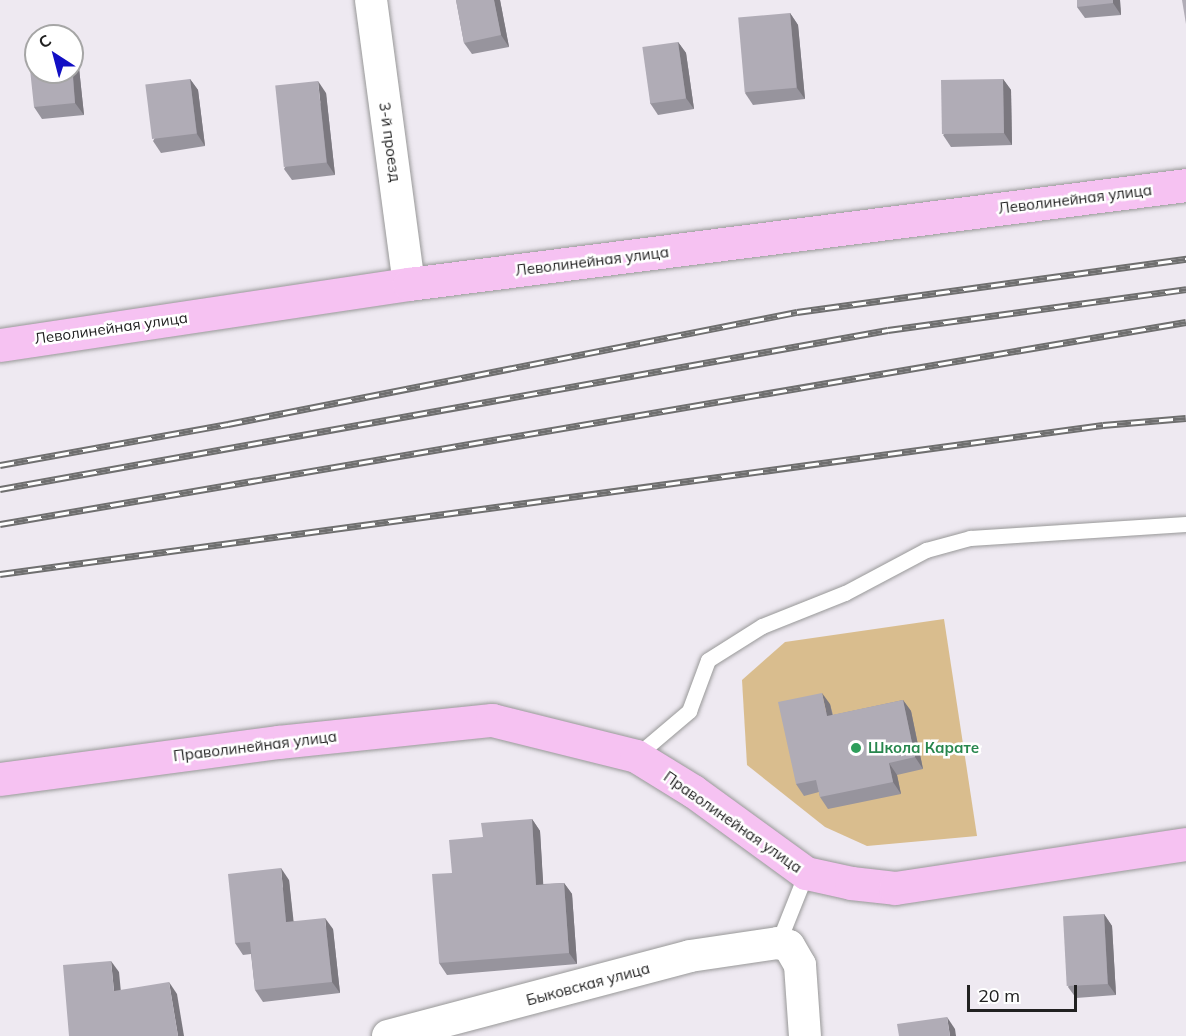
<!DOCTYPE html>
<meta charset="utf-8">
<style>
body{margin:0}
#map{position:relative;width:1186px;height:1036px;overflow:hidden;background:#eee9f1;font-family:Mulish,sans-serif}
div>[style]{position:absolute}
.pitch>*{inset:0;background:#d9bd8e}
.roads{filter:drop-shadow(0 0 2px #989898) drop-shadow(0 0 2px #989898)}
.lane>*{height:15px;margin:-7.5px;padding:0 7.5px;transform-origin:7.5px;border-radius:7.5px;background:#fff}
.street>*{height:32px;margin:-16px;padding:0 16px;transform-origin:16px;border-radius:16px;background:#fff}
.secondary>*{height:33px;margin:-16.5px;padding:0 16.5px;transform-origin:16.5px;border-radius:16.5px;background:#f6c2f2}
.rail>*{height:7px;margin-top:-3.5px;transform-origin:0;background:repeating-linear-gradient(90deg,#fff 0 14px,#6f6f6f 0 28px);box-sizing:border-box;border-block:2px solid #6f6f6f}
.wall>*{inset:0;background:#97949d}
.shaded-wall>*{inset:0;background:#7b787f}
.building>*{inset:0;background:#b0acb6;transform-origin:0 0}
.dots>*{width:16px;height:16px;translate:-50% -50%;box-sizing:border-box;border:3px solid #fff;border-radius:50%}
span{translate:-50% -50%;white-space:nowrap;text-align:center;line-height:1.15;-webkit-text-stroke:5px #fff;paint-order:stroke}
.street-label{font-size:15px;color:#212121}
.leisure-label{font-size:15px;color:#27864d;font-weight:700}
.left{translate:0 -50%;text-align:left}
.north{position:absolute;left:24px;top:24px;width:60px;height:60px;box-sizing:border-box;background:#fff;border:2px solid #a6a6a6;border-radius:50%;rotate:324deg;font-size:16px;font-weight:700;line-height:24px;text-align:center;color:#212121}
.north::after{content:'';display:block;margin:auto;width:21px;height:27px;background:#120fc4;clip-path:polygon(50% 0,100% 100%,50% 72%,0 100%)}
.scale{position:absolute;left:967px;top:985px;width:110px;height:27px;box-sizing:border-box;border:3px solid #212121;border-top:0;padding-left:8px;font-size:18px;line-height:21px;white-space:nowrap;color:#212121;-webkit-text-stroke:4px #fff;paint-order:stroke}
</style>
<div id="map">
<div class="pitch">
<div style="clip-path:polygon(944px 619px,977px 836px,867px 846px,825px 827px,747px 765px,742px 680px,785px 642px)"></div>
</div>
<div class="roads">
<div class="lane">
<div style="left:636px;top:756px;width:70px;rotate:-40.3deg"></div>
<div style="left:689px;top:711px;width:54px;rotate:-69.6deg"></div>
<div style="left:708px;top:660px;width:64px;rotate:-32.2deg"></div>
<div style="left:762px;top:626px;width:89px;rotate:-21.7deg"></div>
<div style="left:845px;top:593px;width:92px;rotate:-28deg"></div>
<div style="left:926px;top:550px;width:46px;rotate:-15.3deg"></div>
<div style="left:970px;top:538px;width:216px;rotate:-3.7deg"></div>
<div style="left:778px;top:943px;width:75px;rotate:-68.2deg"></div>
</div>
<div class="street">
<div style="left:371px;top:0;width:287px;rotate:82.4deg"></div>
<div style="left:388px;top:1036px;width:312px;rotate:-14.8deg"></div>
<div style="left:690px;top:956px;width:89px;rotate:-8.4deg"></div>
<div style="left:778px;top:943px;width:11px;rotate:15deg"></div>
<div style="left:789px;top:946px;width:22px;rotate:60deg"></div>
<div style="left:800px;top:965px;width:71px;rotate:86deg"></div>
</div>
<div class="secondary">
<div style="left:0;top:345px;width:414px;rotate:-8.5deg"></div>
<div style="left:409px;top:284px;width:783px;rotate:-7.26deg"></div>
<div style="left:0;top:779px;width:280px;rotate:-7.6deg"></div>
<div style="left:278px;top:742px;width:215px;rotate:-5.9deg"></div>
<div style="left:492px;top:720px;width:148px;rotate:14deg"></div>
<div style="left:636px;top:756px;width:67px;rotate:31.6deg"></div>
<div style="left:693px;top:791px;width:140px;rotate:36deg"></div>
<div style="left:806px;top:873px;width:46px;rotate:12.5deg"></div>
<div style="left:851px;top:883px;width:44px;rotate:6.5deg"></div>
<div style="left:895px;top:888px;width:294px;rotate:-8.6deg"></div>
</div>
</div>
<div class="rail">
<div style="left:0;top:465px;width:232px;rotate:-10.2deg"></div>
<div style="left:228px;top:424px;width:580px;rotate:-11.14deg"></div>
<div style="left:797px;top:312px;width:393px;rotate:-7.8deg"></div>
<div style="left:0;top:489px;width:902px;rotate:-10.15deg"></div>
<div style="left:888px;top:330px;width:301px;rotate:-7.8deg"></div>
<div style="left:0;top:524px;width:1203px;rotate:-9.67deg"></div>
<div style="left:0;top:574px;width:1113px;rotate:-7.69deg"></div>
<div style="left:1103px;top:425px;width:83px;rotate:-4.8deg"></div>
</div>
<div class="wall">
<div style="clip-path:polygon(456px 0,500px 0,509px 47px,472px 54px,464px 43px)"></div>
<div style="clip-path:polygon(1077px 0,1120px 0,1121px 15px,1085px 18px,1077px 7px)"></div>
<div style="clip-path:polygon(790px 13px,798px 25px,805px 99px,753px 105px,745px 93px)"></div>
<div style="clip-path:polygon(678px 42px,686px 53px,694px 109px,658px 115px,650px 103px)"></div>
<div style="clip-path:polygon(72px 58px,79px 68px,84px 115px,42px 119px,34px 107px,72px 72px)"></div>
<div style="clip-path:polygon(190px 79px,198px 90px,205px 146px,161px 153px,153px 141px)"></div>
<div style="clip-path:polygon(1003px 79px,1011px 90px,1012px 145px,951px 147px,943px 135px)"></div>
<div style="clip-path:polygon(326px 93px,335px 175px,292px 180px,284px 169px)"></div>
<div style="clip-path:polygon(903px 700px,911px 711px,923px 769px,897px 775px,901px 794px,828px 809px,820px 797px,819px 792px,804px 796px,796px 784px,830px 704px,833px 715px)"></div>
<div style="clip-path:polygon(532px 819px,540px 831px,543px 884px,564px 883px,572px 894px,577px 964px,447px 975px,439px 963px,452px 873px,483px 837px)"></div>
<div style="clip-path:polygon(289px 880px,293px 921px,333px 929px,340px 993px,263px 1002px,255px 990px,251px 954px,243px 955px,235px 943px)"></div>
<div style="clip-path:polygon(1104px 914px,1112px 926px,1116px 995px,1076px 998px,1068px 987px)"></div>
</div>
<div class="shaded-wall">
<div style="clip-path:polygon(494px 0,500px 0,509px 47px,501px 35px)"></div>
<div style="clip-path:polygon(1113px 0,1120px 0,1121px 15px,1113px 3px)"></div>
<div style="clip-path:polygon(790px 13px,798px 25px,805px 99px,797px 88px)"></div>
<div style="clip-path:polygon(678px 42px,686px 53px,694px 109px,686px 98px)"></div>
<div style="clip-path:polygon(72px 58px,79px 68px,84px 115px,75px 103px)"></div>
<div style="clip-path:polygon(190px 79px,198px 90px,205px 146px,197px 134px)"></div>
<div style="clip-path:polygon(1003px 79px,1011px 90px,1012px 145px,1004px 133px)"></div>
<div style="clip-path:polygon(318px 81px,326px 93px,335px 175px,327px 163px)"></div>
<div style="clip-path:polygon(822px 693px,830px 704px,835px 728px,827px 716px)"></div>
<div style="clip-path:polygon(903px 700px,911px 711px,923px 769px,915px 757px)"></div>
<div style="clip-path:polygon(889px 763px,897px 775px,901px 794px,893px 782px)"></div>
<div style="clip-path:polygon(532px 819px,540px 831px,544px 896px,536px 885px)"></div>
<div style="clip-path:polygon(281px 868px,289px 880px,295px 934px,286px 922px)"></div>
<div style="clip-path:polygon(564px 883px,572px 894px,577px 964px,569px 953px)"></div>
<div style="clip-path:polygon(1104px 914px,1112px 926px,1116px 995px,1108px 984px)"></div>
<div style="clip-path:polygon(325px 918px,333px 929px,340px 993px,332px 982px)"></div>
<div style="clip-path:polygon(111px 961px,119px 972px,122px 1003px,114px 991px)"></div>
<div style="clip-path:polygon(169px 982px,177px 994px,184px 1036px,178px 1036px)"></div>
<div style="clip-path:polygon(947px 1017px,955px 1029px,956px 1036px,950px 1036px)"></div>
</div>
<div class="building">
<div style="clip-path:polygon(456px 0,494px 0,501px 35px,464px 43px)"></div>
<div style="clip-path:polygon(1077px 0,1113px 0,1113px 3px,1077px 7px)"></div>
<div style="clip-path:polygon(1182px 0,1186px 0,1186px 24px)"></div>
<div style="left:790px;top:13px;width:75px;height:52px;rotate:85deg"></div>
<div style="left:678px;top:42px;width:57px;height:36px;rotate:82deg"></div>
<div style="clip-path:polygon(29px 60px,36px 60px,36px 72px,72px 72px,72px 67px,75px 103px,34px 107px)"></div>
<div style="left:190px;top:79px;width:55px;height:45px;rotate:83deg"></div>
<div style="left:1003px;top:79px;width:54px;height:62px;rotate:89deg"></div>
<div style="left:318px;top:81px;width:82px;height:43px;rotate:84deg"></div>
<div style="clip-path:polygon(822px 693px,827px 716px,903px 700px,915px 757px,889px 763px,893px 782px,820px 797px,816px 780px,796px 784px,778px 702px)"></div>
<div style="clip-path:polygon(532px 819px,536px 885px,564px 883px,569px 953px,439px 963px,432px 874px,452px 873px,449px 840px,483px 837px,481px 823px)"></div>
<div style="clip-path:polygon(281px 868px,286px 922px,325px 918px,332px 982px,255px 990px,250px 942px,235px 943px,228px 874px)"></div>
<div style="left:1104px;top:914px;width:70px;height:41px;rotate:87deg"></div>
<div style="clip-path:polygon(111px 961px,114px 991px,169px 982px,178px 1036px,69px 1036px,63px 965px)"></div>
<div style="clip-path:polygon(947px 1017px,950px 1036px,899px 1036px,897px 1024px)"></div>
</div>
<div class="dots">
<div style="left:856px;top:748px;background:#2e9e5b"></div>
</div>
<div class="street-label">
<span style="left:390px;top:142px;rotate:82deg">3-й проезд</span>
<span style="left:1075px;top:199px;rotate:-7deg">Леволинейная улица</span>
<span style="left:592px;top:261px;rotate:-7deg">Леволинейная улица</span>
<span style="left:111px;top:328px;rotate:-8deg">Леволинейная улица</span>
<span style="left:255px;top:746px;rotate:-7deg">Праволинейная улица</span>
<span style="left:733px;top:822px;rotate:35deg">Праволинейная улица</span>
<span style="left:588px;top:984px;rotate:-15deg">Быковская улица</span>
</div>
<div class="leisure-label">
<span class="left" style="left:868px;top:748px">Школа Карате</span>
</div>
<div class="north">С</div>
<div class="scale">20 m</div>
</div>
